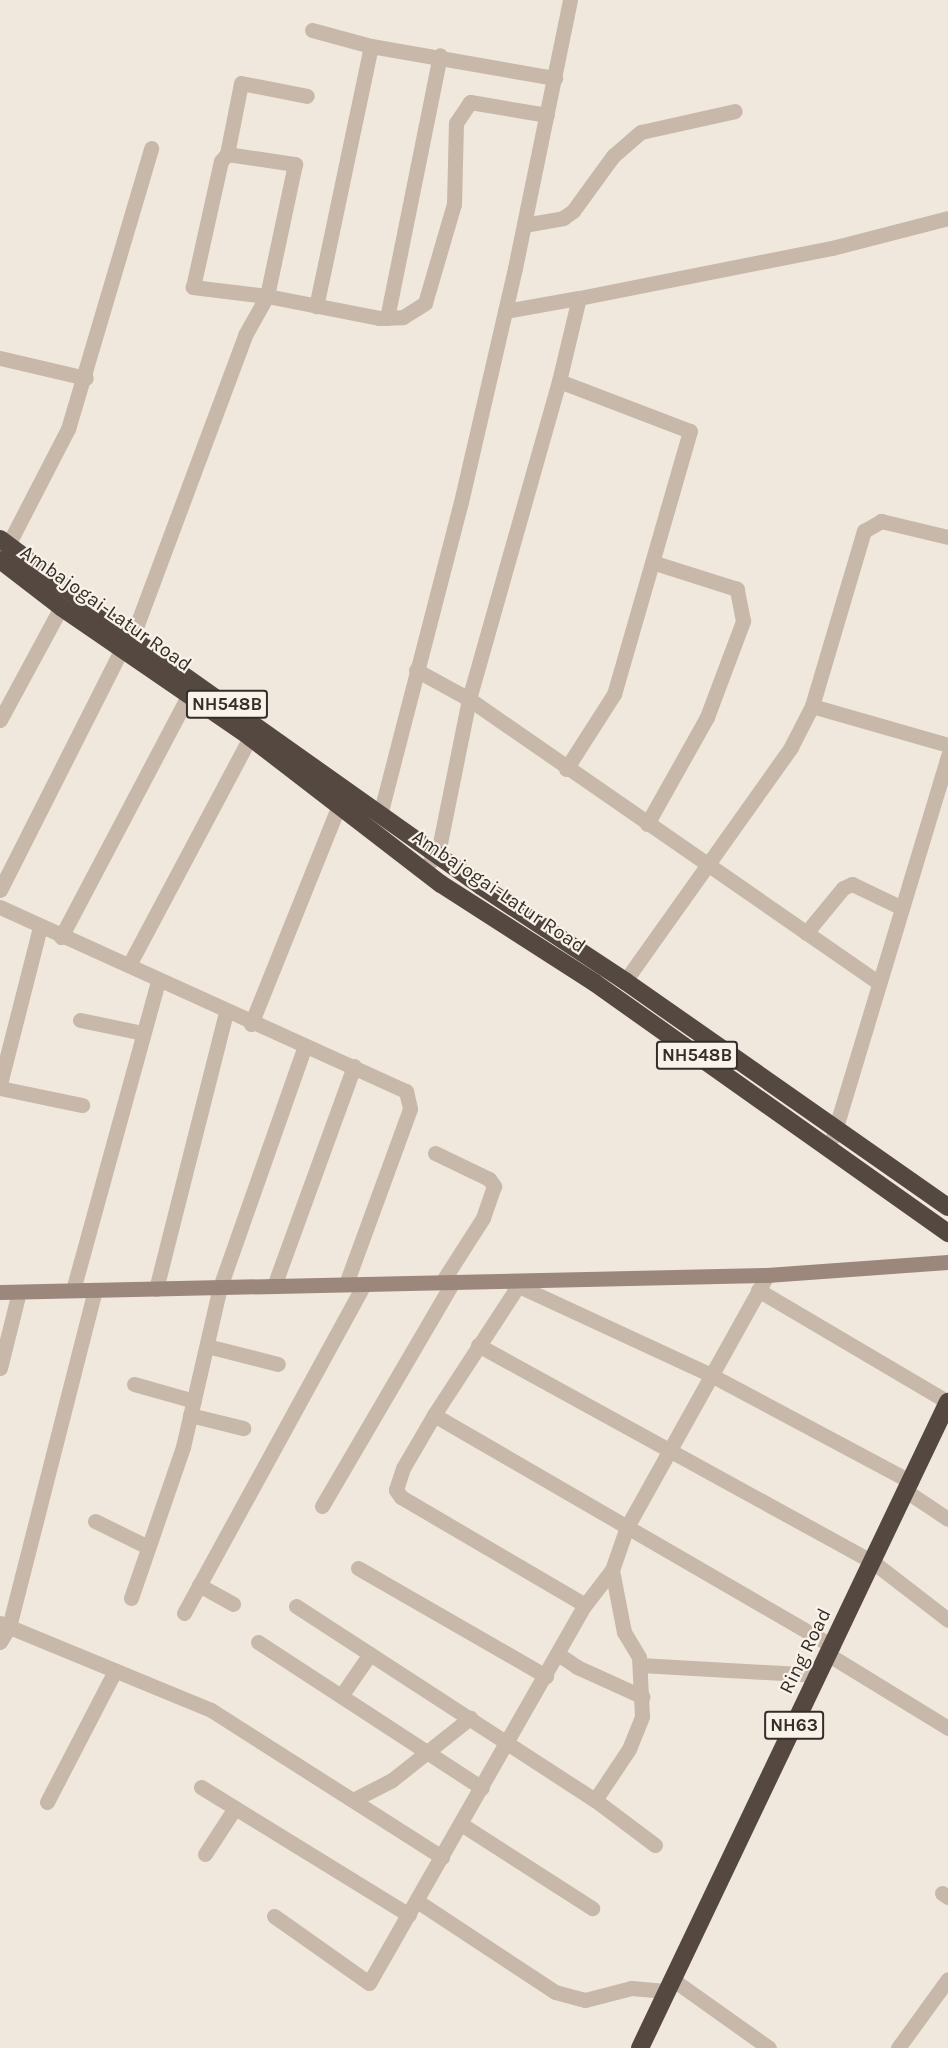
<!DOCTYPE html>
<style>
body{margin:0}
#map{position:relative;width:948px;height:2048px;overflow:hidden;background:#f0e8dd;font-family:Karla,sans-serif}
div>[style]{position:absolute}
.street>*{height:15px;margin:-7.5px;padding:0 7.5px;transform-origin:7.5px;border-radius:7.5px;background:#c7b8aa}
.secondary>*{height:15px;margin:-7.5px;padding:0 7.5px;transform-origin:7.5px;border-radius:7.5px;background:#9b877c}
.highway>*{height:18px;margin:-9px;padding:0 9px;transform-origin:9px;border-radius:9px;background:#554841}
span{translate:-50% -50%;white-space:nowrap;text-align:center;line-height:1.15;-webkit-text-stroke:4.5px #f8f2e9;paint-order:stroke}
.shield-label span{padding:2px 4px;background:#f8f2e9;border:2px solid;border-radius:4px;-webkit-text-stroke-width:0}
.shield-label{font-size:18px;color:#352d29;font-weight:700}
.street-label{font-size:20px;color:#352d29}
</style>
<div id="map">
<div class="street">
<div style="left:312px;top:30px;width:61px;rotate:15.2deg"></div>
<div style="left:371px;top:46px;width:266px;rotate:101.9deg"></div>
<div style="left:371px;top:46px;width:187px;rotate:9.9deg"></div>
<div style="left:227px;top:154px;width:72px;rotate:-78.8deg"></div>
<div style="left:241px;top:83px;width:67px;rotate:11.1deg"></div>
<div style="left:524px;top:225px;width:40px;rotate:-10deg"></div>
<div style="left:563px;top:218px;width:12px;rotate:-35deg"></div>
<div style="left:573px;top:211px;width:68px;rotate:-54deg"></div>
<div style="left:613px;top:156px;width:37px;rotate:-41deg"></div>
<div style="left:641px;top:132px;width:96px;rotate:-12.6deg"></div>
<div style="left:505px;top:311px;width:75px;rotate:-10deg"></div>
<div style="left:387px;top:318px;width:268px;rotate:-78.6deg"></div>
<div style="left:0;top:358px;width:88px;rotate:13.1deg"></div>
<div style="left:559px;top:381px;width:85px;rotate:-76.5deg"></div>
<div style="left:579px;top:298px;width:258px;rotate:-11.2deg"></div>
<div style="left:832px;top:248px;width:120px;rotate:-14.5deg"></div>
<div style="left:8px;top:545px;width:131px;rotate:-62.7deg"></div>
<div style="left:68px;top:429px;width:293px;rotate:-73.5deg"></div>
<div style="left:132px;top:638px;width:323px;rotate:-69.5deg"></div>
<div style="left:245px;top:335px;width:45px;rotate:-60.6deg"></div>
<div style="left:267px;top:296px;width:75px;rotate:-173.1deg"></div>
<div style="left:193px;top:287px;width:129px;rotate:-77.5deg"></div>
<div style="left:221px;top:161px;width:9px;rotate:-49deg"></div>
<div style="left:227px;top:154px;width:69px;rotate:8.4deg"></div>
<div style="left:295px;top:164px;width:135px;rotate:102deg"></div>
<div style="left:267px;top:296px;width:114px;rotate:11.1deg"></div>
<div style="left:379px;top:318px;width:24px;rotate:-2deg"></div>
<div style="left:403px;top:317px;width:26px;rotate:-32deg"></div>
<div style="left:425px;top:303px;width:103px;rotate:-73.7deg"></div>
<div style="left:454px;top:204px;width:81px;rotate:-88.6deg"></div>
<div style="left:456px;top:123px;width:25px;rotate:-56deg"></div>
<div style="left:470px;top:102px;width:78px;rotate:9.6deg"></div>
<div style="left:416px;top:670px;width:60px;rotate:28.7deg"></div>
<div style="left:469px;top:699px;width:499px;rotate:34.7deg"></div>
<div style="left:812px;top:706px;width:141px;rotate:16deg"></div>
<div style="left:0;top:720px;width:128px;rotate:-61.6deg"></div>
<div style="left:381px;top:811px;width:319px;rotate:-75.5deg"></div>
<div style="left:461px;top:502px;width:240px;rotate:-77deg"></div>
<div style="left:515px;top:268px;width:274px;rotate:-78.4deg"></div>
<div style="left:647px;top:824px;width:123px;rotate:-60.7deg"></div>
<div style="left:707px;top:717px;width:103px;rotate:-69.4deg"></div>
<div style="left:743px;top:621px;width:33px;rotate:-101deg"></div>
<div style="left:737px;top:589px;width:89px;rotate:-162.4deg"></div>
<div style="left:423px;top:870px;width:23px;rotate:-49deg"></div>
<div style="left:438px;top:853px;width:157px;rotate:-78.6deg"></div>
<div style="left:469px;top:699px;width:330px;rotate:-74.2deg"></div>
<div style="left:559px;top:381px;width:140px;rotate:20.9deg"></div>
<div style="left:690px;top:431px;width:274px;rotate:106.1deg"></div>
<div style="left:614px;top:694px;width:89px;rotate:122.6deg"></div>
<div style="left:0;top:890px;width:271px;rotate:-63.2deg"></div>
<div style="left:0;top:907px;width:446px;rotate:24.4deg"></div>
<div style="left:406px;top:1091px;width:18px;rotate:77deg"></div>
<div style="left:410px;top:1109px;width:186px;rotate:110.1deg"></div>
<div style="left:806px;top:933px;width:58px;rotate:-50.6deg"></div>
<div style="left:843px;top:888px;width:10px;rotate:-24deg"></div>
<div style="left:852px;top:884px;width:55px;rotate:25.6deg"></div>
<div style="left:61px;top:937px;width:275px;rotate:-62.2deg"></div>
<div style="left:129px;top:965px;width:258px;rotate:-62deg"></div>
<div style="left:625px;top:981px;width:287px;rotate:-54.6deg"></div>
<div style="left:791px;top:747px;width:46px;rotate:-62.9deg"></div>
<div style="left:812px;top:706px;width:183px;rotate:-73.5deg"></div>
<div style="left:864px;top:531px;width:20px;rotate:-30deg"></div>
<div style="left:881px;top:521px;width:69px;rotate:13.4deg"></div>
<div style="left:80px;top:1020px;width:64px;rotate:11.7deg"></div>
<div style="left:251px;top:1024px;width:236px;rotate:-68.1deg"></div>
<div style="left:0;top:1084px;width:162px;rotate:-75.7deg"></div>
<div style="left:0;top:1088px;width:84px;rotate:11.7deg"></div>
<div style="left:833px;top:1137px;width:399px;rotate:-73.2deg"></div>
<div style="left:435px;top:1153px;width:60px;rotate:25.7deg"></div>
<div style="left:489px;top:1179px;width:9px;rotate:54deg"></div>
<div style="left:494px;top:1186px;width:34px;rotate:109deg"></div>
<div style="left:483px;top:1218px;width:76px;rotate:122.6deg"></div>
<div style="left:510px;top:1282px;width:221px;rotate:24.8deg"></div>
<div style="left:711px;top:1375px;width:227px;rotate:28.1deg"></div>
<div style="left:274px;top:1286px;width:234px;rotate:-70deg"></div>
<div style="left:518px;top:1286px;width:154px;rotate:123.1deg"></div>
<div style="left:434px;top:1415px;width:61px;rotate:120.3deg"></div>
<div style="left:403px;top:1468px;width:23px;rotate:108deg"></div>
<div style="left:396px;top:1490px;width:9px;rotate:54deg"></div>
<div style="left:401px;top:1497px;width:213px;rotate:30.4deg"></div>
<div style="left:156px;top:1289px;width:286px;rotate:-75.8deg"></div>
<div style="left:73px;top:1290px;width:320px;rotate:-74.6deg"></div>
<div style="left:758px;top:1290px;width:221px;rotate:30.5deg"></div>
<div style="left:478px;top:1345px;width:451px;rotate:28.8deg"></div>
<div style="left:873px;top:1562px;width:95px;rotate:37.7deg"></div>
<div style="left:207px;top:1346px;width:73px;rotate:14.2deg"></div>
<div style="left:0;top:1368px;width:78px;rotate:-76deg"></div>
<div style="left:134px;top:1384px;width:62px;rotate:15.8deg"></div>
<div style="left:190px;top:1415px;width:55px;rotate:13.8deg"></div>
<div style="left:434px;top:1415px;width:461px;rotate:30.1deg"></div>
<div style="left:906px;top:1491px;width:50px;rotate:33.7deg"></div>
<div style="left:322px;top:1506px;width:259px;rotate:-59.7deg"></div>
<div style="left:95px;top:1521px;width:59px;rotate:26.1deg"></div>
<div style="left:358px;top:1568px;width:217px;rotate:29.9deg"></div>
<div style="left:199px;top:1585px;width:39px;rotate:29deg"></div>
<div style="left:131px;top:1598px;width:160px;rotate:-71deg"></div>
<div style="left:183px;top:1447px;width:164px;rotate:-77deg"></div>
<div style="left:220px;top:1287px;width:256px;rotate:-70.6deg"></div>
<div style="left:296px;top:1606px;width:356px;rotate:33deg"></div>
<div style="left:595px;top:1800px;width:75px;rotate:36.9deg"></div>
<div style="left:184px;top:1613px;width:375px;rotate:-61.3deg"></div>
<div style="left:0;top:1623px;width:228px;rotate:22.4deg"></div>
<div style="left:211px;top:1710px;width:274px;rotate:32.5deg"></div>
<div style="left:0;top:1642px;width:17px;rotate:-59deg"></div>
<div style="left:9px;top:1627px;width:348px;rotate:-75.7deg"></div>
<div style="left:258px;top:1642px;width:267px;rotate:33.1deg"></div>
<div style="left:558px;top:1654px;width:23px;rotate:34deg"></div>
<div style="left:577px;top:1667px;width:72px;rotate:24.4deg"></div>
<div style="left:829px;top:1655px;width:140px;rotate:31.5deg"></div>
<div style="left:640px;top:1665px;width:178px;rotate:3.2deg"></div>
<div style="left:341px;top:1696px;width:51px;rotate:-55.4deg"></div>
<div style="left:201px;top:1787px;width:244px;rotate:31.6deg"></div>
<div style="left:353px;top:1800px;width:44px;rotate:-27.1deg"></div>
<div style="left:392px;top:1780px;width:100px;rotate:-38.5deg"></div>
<div style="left:595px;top:1800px;width:61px;rotate:-56.3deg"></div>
<div style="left:629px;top:1749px;width:35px;rotate:-68deg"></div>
<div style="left:642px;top:1716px;width:59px;rotate:-92.9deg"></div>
<div style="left:639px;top:1657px;width:29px;rotate:-121deg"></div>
<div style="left:624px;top:1632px;width:63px;rotate:-101deg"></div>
<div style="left:47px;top:1802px;width:148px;rotate:-62.6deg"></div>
<div style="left:461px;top:1824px;width:156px;rotate:32.7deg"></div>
<div style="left:205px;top:1854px;width:55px;rotate:-56.9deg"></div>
<div style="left:942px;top:1893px;width:7px;rotate:34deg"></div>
<div style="left:417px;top:1901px;width:165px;rotate:33.4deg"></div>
<div style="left:555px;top:1992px;width:31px;rotate:15deg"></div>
<div style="left:585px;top:2000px;width:48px;rotate:-14.6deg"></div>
<div style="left:631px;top:1988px;width:35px;rotate:5deg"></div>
<div style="left:274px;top:1916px;width:116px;rotate:35.2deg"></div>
<div style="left:369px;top:1983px;width:435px;rotate:-60.3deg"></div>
<div style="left:585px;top:1605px;width:44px;rotate:-52.4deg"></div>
<div style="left:612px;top:1570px;width:46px;rotate:-70.8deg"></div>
<div style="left:627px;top:1527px;width:288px;rotate:-60.9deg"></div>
<div style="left:672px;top:1979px;width:119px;rotate:35.4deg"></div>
<div style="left:898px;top:2048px;width:85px;rotate:-54.1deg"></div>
</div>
<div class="secondary">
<div style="left:0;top:1292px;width:767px;rotate:-1.27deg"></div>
<div style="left:767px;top:1275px;width:181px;rotate:-4.1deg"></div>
</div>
<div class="highway">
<div style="left:0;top:539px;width:199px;rotate:36.8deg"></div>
<div style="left:159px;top:658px;width:395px;rotate:35.3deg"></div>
<div style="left:481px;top:886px;width:173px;rotate:33.4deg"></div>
<div style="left:625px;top:981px;width:394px;rotate:35deg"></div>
<div style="left:0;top:560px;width:77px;rotate:37.6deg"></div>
<div style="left:61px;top:607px;width:229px;rotate:34.5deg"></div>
<div style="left:250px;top:737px;width:241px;rotate:37.6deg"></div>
<div style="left:441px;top:884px;width:183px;rotate:32.7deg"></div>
<div style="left:595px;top:983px;width:433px;rotate:35.3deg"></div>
<div style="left:640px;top:2048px;width:716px;rotate:-64.51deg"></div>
</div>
<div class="shield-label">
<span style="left:227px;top:704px">NH548B</span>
<span style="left:697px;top:1055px">NH548B</span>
<span style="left:794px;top:1725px">NH63</span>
</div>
<div class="street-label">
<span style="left:106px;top:608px;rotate:35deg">Ambajogai-Latur Road</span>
<span style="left:499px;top:891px;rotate:34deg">Ambajogai-Latur Road</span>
<span style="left:805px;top:1651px;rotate:-64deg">Ring Road</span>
</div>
</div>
